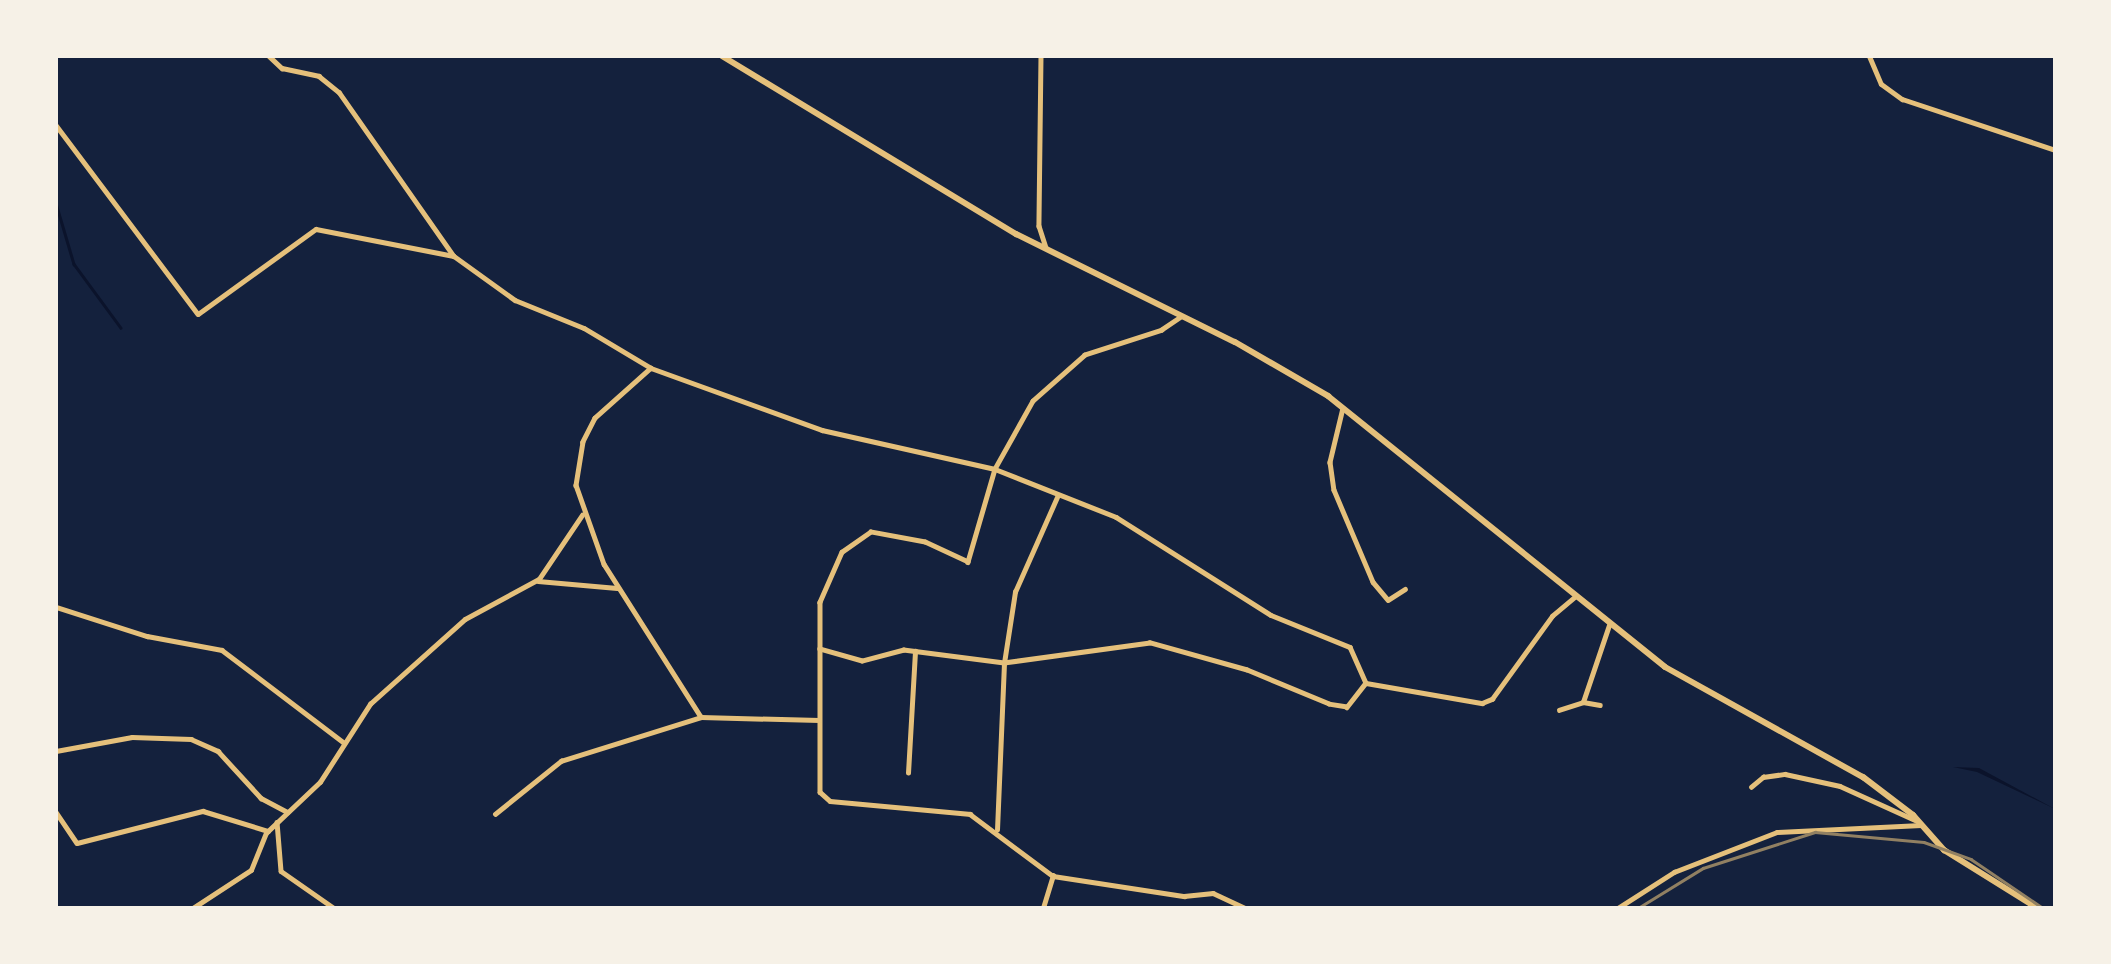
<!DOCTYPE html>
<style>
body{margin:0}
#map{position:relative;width:2111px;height:964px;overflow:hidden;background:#14213d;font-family:Roboto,sans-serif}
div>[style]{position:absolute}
.water>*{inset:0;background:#0b132b}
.stream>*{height:2.5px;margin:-1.25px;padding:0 1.25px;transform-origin:1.25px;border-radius:1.25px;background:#0b132b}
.minor>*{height:4.5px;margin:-2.25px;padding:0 2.25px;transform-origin:2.25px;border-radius:2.25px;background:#e5c07b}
.tertiary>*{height:5px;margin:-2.5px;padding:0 2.5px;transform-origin:2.5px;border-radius:2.5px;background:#e5c07b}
.secondary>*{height:6px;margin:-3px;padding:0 3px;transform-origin:3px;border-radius:3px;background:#e5c07b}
.rail>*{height:2.5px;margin:-1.25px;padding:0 1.25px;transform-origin:1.25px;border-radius:1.25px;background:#918062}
span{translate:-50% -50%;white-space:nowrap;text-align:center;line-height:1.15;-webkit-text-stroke:7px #f6f1e7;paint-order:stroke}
.frame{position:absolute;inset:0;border:58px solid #f6f1e7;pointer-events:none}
</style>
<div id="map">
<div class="water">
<div style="clip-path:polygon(1953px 767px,1979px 768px,2055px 809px,1977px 772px)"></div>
</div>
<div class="stream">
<div style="left:56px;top:203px;width:64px;rotate:73.6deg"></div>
<div style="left:74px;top:264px;width:79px;rotate:53.7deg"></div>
</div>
<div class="minor">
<div style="left:269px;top:56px;width:18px;rotate:43deg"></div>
<div style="left:282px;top:68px;width:38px;rotate:12deg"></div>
<div style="left:319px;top:76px;width:26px;rotate:39deg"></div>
<div style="left:339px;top:92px;width:200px;rotate:55deg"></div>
<div style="left:454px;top:256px;width:75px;rotate:35.8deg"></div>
<div style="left:515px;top:300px;width:74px;rotate:22.1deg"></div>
<div style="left:584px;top:328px;width:78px;rotate:30.8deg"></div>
<div style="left:651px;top:368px;width:182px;rotate:19.9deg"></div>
<div style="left:822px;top:430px;width:177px;rotate:12.7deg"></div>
<div style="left:995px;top:469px;width:130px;rotate:21.6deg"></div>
<div style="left:1116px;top:517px;width:183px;rotate:32.3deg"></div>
<div style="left:1271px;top:615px;width:85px;rotate:22.1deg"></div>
<div style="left:1350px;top:647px;width:39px;rotate:66deg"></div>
<div style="left:1366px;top:683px;width:31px;rotate:128deg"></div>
<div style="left:1347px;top:707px;width:18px;rotate:-171deg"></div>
<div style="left:1329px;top:704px;width:89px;rotate:-157.5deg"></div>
<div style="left:1247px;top:670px;width:101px;rotate:-164.4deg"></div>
<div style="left:1150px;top:643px;width:147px;rotate:172.2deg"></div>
<div style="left:1004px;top:663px;width:101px;rotate:-172.6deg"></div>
<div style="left:904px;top:650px;width:43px;rotate:165.3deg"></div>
<div style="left:862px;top:661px;width:44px;rotate:-164.1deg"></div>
<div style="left:1041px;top:56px;width:170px;rotate:90.7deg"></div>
<div style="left:1039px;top:226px;width:23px;rotate:72deg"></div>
<div style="left:56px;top:125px;width:236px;rotate:53.1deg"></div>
<div style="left:198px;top:314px;width:145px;rotate:-35.8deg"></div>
<div style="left:316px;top:229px;width:140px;rotate:11.1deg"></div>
<div style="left:1181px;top:317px;width:23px;rotate:146deg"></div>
<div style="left:1162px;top:330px;width:81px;rotate:162deg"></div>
<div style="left:1085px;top:355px;width:69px;rotate:138.5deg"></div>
<div style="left:1033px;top:401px;width:78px;rotate:119.2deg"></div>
<div style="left:995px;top:469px;width:97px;rotate:106.2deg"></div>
<div style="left:968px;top:562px;width:47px;rotate:-155.1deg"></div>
<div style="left:925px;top:542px;width:55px;rotate:-169.5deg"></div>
<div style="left:871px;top:532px;width:35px;rotate:145deg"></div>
<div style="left:842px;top:552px;width:55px;rotate:113.7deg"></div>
<div style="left:820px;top:602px;width:190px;rotate:90deg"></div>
<div style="left:820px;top:792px;width:13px;rotate:42deg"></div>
<div style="left:830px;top:801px;width:141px;rotate:5.3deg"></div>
<div style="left:970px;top:814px;width:104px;rotate:36.8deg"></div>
<div style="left:1053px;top:876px;width:133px;rotate:8.7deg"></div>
<div style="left:1184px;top:896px;width:29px;rotate:-6deg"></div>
<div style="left:1213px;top:893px;width:35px;rotate:25deg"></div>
<div style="left:651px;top:368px;width:75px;rotate:138.2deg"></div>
<div style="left:595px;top:418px;width:27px;rotate:117deg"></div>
<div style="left:583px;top:442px;width:44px;rotate:99.2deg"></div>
<div style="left:576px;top:485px;width:84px;rotate:70.5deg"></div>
<div style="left:604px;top:564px;width:181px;rotate:57.6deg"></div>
<div style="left:1343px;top:408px;width:56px;rotate:103.5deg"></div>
<div style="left:1330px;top:462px;width:28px;rotate:82deg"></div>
<div style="left:1334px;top:490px;width:100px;rotate:67deg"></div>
<div style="left:1373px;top:582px;width:23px;rotate:50deg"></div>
<div style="left:1388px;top:600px;width:20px;rotate:-33deg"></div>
<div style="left:538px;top:581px;width:79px;rotate:5.1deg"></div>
<div style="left:56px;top:607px;width:96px;rotate:17.7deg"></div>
<div style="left:147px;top:636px;width:76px;rotate:10.6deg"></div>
<div style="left:222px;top:650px;width:152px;rotate:37.2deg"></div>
<div style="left:1366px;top:683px;width:118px;rotate:9.8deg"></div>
<div style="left:1482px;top:703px;width:11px;rotate:-22deg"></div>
<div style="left:1492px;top:699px;width:102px;rotate:-54.1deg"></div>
<div style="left:1552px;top:616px;width:31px;rotate:-40deg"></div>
<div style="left:1583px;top:702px;width:17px;rotate:10deg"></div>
<div style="left:1559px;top:710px;width:25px;rotate:-18deg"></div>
<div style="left:1583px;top:702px;width:81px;rotate:-71.3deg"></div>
<div style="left:56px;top:751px;width:77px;rotate:-10.4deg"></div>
<div style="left:132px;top:737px;width:59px;rotate:1.9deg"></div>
<div style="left:191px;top:739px;width:30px;rotate:24deg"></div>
<div style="left:218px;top:751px;width:64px;rotate:47.5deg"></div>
<div style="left:261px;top:798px;width:30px;rotate:28deg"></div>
<div style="left:908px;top:773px;width:122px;rotate:-86.7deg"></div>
<div style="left:1751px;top:787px;width:16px;rotate:-40deg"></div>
<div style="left:1763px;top:777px;width:22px;rotate:-8deg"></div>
<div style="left:1785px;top:774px;width:56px;rotate:12.3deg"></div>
<div style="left:1840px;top:786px;width:85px;rotate:24.4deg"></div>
<div style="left:56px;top:812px;width:37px;rotate:56deg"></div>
<div style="left:77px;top:843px;width:130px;rotate:-14.3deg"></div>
<div style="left:203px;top:811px;width:68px;rotate:17.1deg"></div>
<div style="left:495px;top:814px;width:85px;rotate:-38.8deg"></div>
<div style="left:561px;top:761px;width:147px;rotate:-17.4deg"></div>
<div style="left:701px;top:717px;width:118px;rotate:1.5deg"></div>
<div style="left:277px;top:822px;width:49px;rotate:85.3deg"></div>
<div style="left:281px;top:871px;width:65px;rotate:34.9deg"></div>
<div style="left:997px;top:830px;width:167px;rotate:-87.6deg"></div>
<div style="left:1004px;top:663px;width:72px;rotate:-81.2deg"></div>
<div style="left:1015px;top:592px;width:104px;rotate:-66.1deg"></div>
<div style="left:193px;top:908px;width:69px;rotate:-33.2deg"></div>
<div style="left:251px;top:870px;width:40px;rotate:-68deg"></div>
<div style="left:266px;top:833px;width:74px;rotate:-43.4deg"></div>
<div style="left:320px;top:782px;width:93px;rotate:-57.3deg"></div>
<div style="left:370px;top:704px;width:127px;rotate:-41.8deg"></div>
<div style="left:465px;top:619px;width:84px;rotate:-28.4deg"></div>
<div style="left:539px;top:579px;width:77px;rotate:-56.1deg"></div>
<div style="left:1043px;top:908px;width:34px;rotate:-73deg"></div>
<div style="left:1618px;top:908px;width:67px;rotate:-32.7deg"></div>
<div style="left:1674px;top:872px;width:110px;rotate:-21.2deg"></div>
<div style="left:1777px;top:832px;width:144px;rotate:-2.8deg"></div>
</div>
<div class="tertiary">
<div style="left:1869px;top:56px;width:30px;rotate:67deg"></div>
<div style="left:1881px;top:84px;width:26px;rotate:36deg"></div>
<div style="left:1902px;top:99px;width:161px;rotate:18.4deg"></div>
</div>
<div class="secondary">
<div style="left:722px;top:56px;width:344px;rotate:31.2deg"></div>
<div style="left:1016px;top:234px;width:244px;rotate:26.3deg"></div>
<div style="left:1235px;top:342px;width:108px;rotate:30.1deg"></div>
<div style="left:1328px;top:396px;width:432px;rotate:38.8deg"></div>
<div style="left:1665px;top:667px;width:227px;rotate:29.1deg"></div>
<div style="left:1863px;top:777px;width:63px;rotate:37.2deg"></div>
<div style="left:1913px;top:815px;width:47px;rotate:48.5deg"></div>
<div style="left:1944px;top:850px;width:110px;rotate:31.9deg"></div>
</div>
<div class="rail">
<div style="left:1638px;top:908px;width:76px;rotate:-31.6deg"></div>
<div style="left:1703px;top:868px;width:118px;rotate:-17.8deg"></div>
<div style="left:1815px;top:832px;width:109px;rotate:5.2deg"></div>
<div style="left:1924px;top:842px;width:50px;rotate:19.9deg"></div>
<div style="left:1971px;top:859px;width:87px;rotate:34.2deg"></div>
</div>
<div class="frame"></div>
</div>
